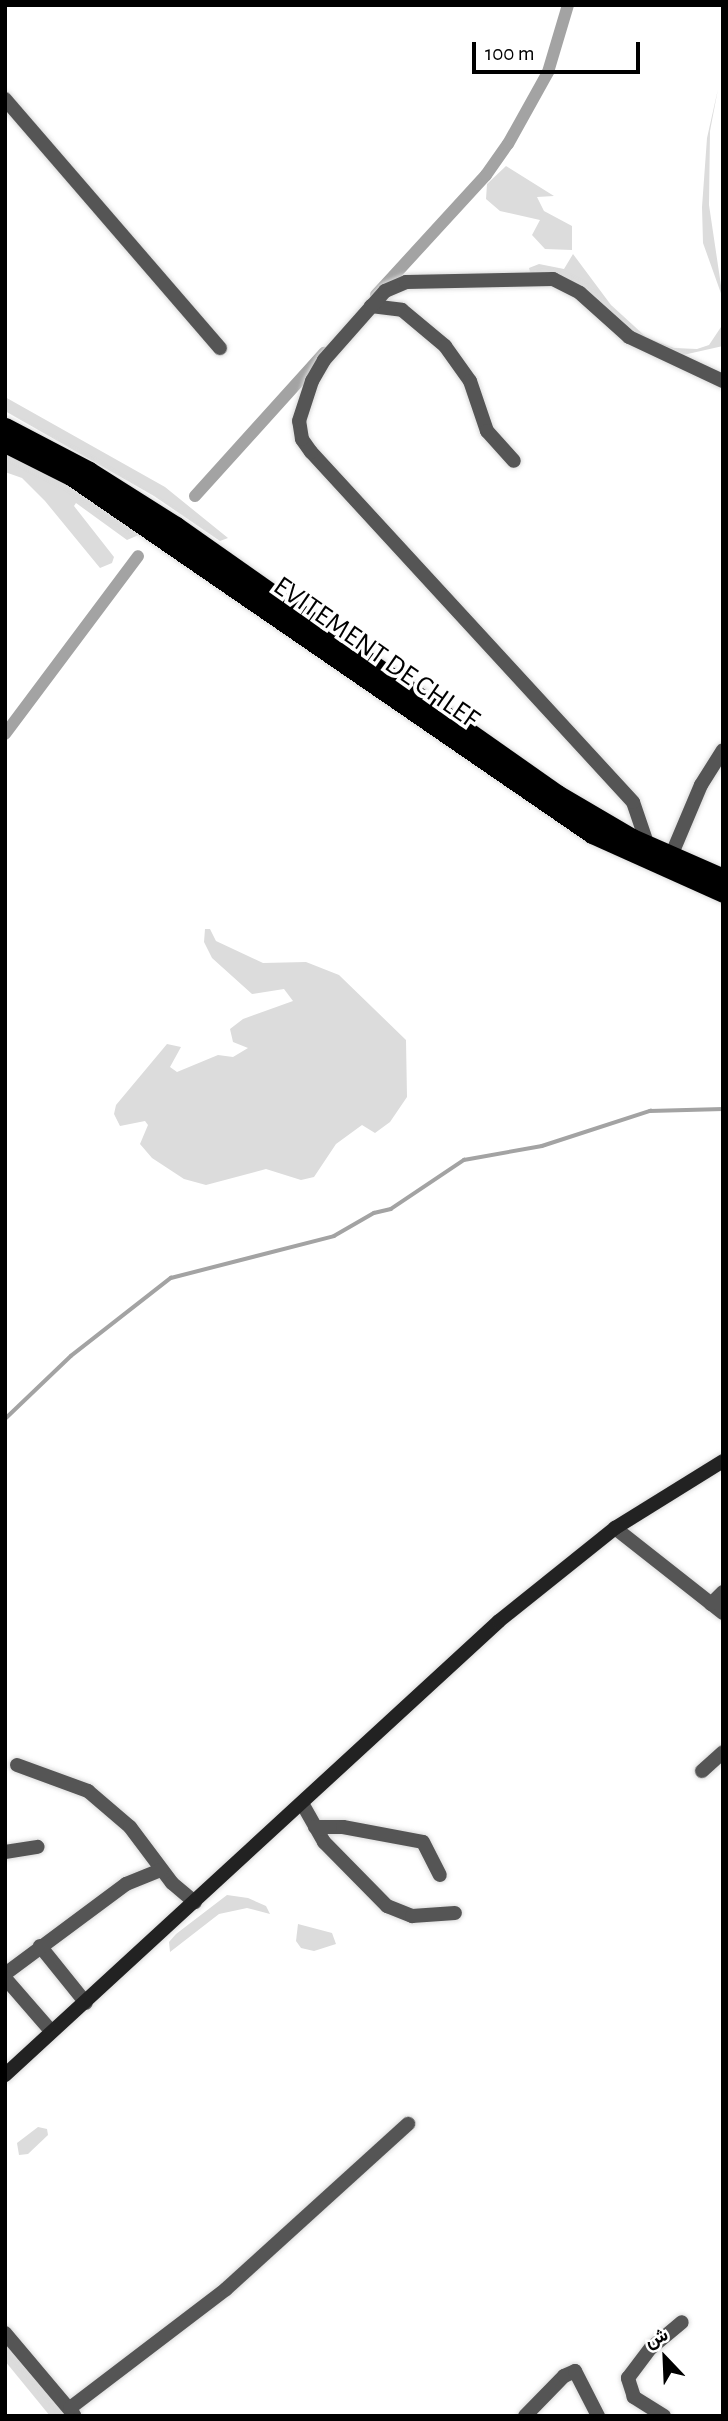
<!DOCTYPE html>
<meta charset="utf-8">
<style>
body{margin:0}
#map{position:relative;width:728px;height:2421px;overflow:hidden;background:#fff;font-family:"Alegreya Sans",Vazirmatn,sans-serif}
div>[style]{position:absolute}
.green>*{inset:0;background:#dcdcdc}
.stream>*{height:3.5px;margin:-1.75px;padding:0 1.75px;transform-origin:1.75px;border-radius:1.75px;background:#a3a3a3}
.canal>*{height:12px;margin:-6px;padding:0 6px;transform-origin:6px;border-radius:6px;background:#a3a3a3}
.roads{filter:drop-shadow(0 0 2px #dbdbdb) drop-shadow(0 0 2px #dbdbdb)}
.minor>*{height:14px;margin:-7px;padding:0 7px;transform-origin:7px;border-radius:7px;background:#555}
.secondary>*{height:14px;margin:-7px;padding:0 7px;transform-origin:7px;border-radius:7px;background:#222}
.trunk>*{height:19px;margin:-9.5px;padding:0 9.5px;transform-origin:9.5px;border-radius:9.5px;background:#000}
span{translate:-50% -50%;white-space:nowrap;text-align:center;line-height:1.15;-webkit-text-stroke:7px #fff;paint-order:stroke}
.street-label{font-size:28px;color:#000}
.frame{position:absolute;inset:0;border:7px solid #000;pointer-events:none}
.north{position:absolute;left:630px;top:2323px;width:70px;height:70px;-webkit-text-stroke:5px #fff;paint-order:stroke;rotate:337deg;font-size:19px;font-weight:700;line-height:28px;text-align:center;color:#000}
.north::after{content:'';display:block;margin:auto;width:24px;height:32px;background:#000;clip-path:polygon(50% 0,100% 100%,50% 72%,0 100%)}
.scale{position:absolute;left:472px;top:42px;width:168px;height:32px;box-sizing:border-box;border:4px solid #000;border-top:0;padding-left:9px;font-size:21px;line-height:24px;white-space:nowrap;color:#000;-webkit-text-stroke:5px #fff;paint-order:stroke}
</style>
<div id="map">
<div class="green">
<div style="clip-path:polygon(718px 89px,710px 131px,709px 205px,723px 299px,703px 243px,702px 207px,707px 138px)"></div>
<div style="clip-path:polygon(506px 166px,554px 196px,537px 197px,544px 211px,572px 226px,572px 250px,545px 249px,532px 235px,540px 220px,500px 211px,486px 199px,487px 184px)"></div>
<div style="clip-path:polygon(573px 254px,611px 305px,646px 337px,674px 348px,697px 349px,709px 345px,723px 324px,723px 346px,683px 355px,643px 340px,612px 314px,530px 272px,529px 268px,539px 264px,564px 269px)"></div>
<div style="clip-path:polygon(5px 397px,165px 487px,228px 538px,220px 541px,154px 496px,5px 411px)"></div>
<div style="clip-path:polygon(5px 451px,75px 490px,141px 534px,127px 540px,76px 503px,74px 506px,114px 557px,112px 563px,100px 568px,45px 501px,22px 478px,5px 472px)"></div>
<div style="clip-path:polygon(205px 929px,210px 929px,216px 941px,263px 963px,306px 962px,339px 975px,406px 1040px,407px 1097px,390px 1122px,375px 1133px,362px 1125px,336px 1144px,314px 1177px,301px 1180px,266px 1169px,206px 1185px,184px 1179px,152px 1158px,140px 1144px,148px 1125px,145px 1121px,120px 1126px,114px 1114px,116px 1105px,167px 1044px,181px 1047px,170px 1067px,177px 1072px,218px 1055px,233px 1057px,248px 1048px,233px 1042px,230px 1029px,243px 1019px,293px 1001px,284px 989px,252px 994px,212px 958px,204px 942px)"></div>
<div style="clip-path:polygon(227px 1895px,248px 1898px,266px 1906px,270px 1914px,247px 1908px,219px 1914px,170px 1952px,169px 1942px,176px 1934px)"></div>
<div style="clip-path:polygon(298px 1924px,332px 1933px,336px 1944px,314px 1951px,301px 1948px,296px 1941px)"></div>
<div style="clip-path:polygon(38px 2127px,47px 2129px,48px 2135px,28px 2154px,19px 2155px,17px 2143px)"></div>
<div style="clip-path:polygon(5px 2342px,69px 2416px,50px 2416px,5px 2361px)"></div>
</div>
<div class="stream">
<div style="left:5px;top:1419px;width:91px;rotate:-43.7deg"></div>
<div style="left:71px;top:1356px;width:127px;rotate:-38deg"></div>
<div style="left:171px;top:1278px;width:168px;rotate:-14.4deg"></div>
<div style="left:334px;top:1236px;width:46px;rotate:-29.9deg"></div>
<div style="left:374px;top:1213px;width:17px;rotate:-13deg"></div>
<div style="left:391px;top:1209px;width:88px;rotate:-33.9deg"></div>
<div style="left:464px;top:1160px;width:79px;rotate:-10.2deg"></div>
<div style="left:542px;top:1146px;width:114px;rotate:-18deg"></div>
<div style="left:650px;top:1111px;width:73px;rotate:-1.6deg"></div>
</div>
<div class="canal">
<div style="left:376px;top:295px;width:163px;rotate:-47.5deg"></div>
<div style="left:486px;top:175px;width:38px;rotate:-55deg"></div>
<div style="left:508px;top:144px;width:82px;rotate:-60.9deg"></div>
<div style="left:548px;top:72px;width:70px;rotate:-73.4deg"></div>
<div style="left:195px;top:496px;width:193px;rotate:-47.9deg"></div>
<div style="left:5px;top:734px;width:222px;rotate:-53.2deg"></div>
</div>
<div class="roads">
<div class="minor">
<div style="left:5px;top:99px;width:329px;rotate:49.2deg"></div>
<div style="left:371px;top:306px;width:31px;rotate:7deg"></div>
<div style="left:402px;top:310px;width:56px;rotate:39.9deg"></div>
<div style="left:445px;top:346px;width:43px;rotate:54.5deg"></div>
<div style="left:470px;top:381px;width:53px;rotate:71.2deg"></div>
<div style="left:487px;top:431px;width:40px;rotate:48deg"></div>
<div style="left:648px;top:846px;width:46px;rotate:-108.8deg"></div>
<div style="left:633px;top:802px;width:476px;rotate:-132.6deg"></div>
<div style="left:311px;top:452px;width:16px;rotate:-125deg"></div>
<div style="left:302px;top:439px;width:18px;rotate:-99deg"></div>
<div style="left:299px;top:421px;width:42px;rotate:-72deg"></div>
<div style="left:312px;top:381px;width:24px;rotate:-60deg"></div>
<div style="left:324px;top:360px;width:92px;rotate:-48.5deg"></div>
<div style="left:385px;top:291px;width:23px;rotate:-23deg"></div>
<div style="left:406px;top:282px;width:147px;rotate:-1.2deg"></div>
<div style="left:553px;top:279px;width:30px;rotate:27deg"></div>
<div style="left:580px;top:293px;width:66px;rotate:41.9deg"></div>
<div style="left:629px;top:337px;width:104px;rotate:25.1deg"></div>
<div style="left:671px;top:856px;width:77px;rotate:-67.1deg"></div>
<div style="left:701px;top:785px;width:41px;rotate:-57.8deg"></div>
<div style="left:615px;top:1528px;width:137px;rotate:38.2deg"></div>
<div style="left:711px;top:1604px;width:17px;rotate:-45deg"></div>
<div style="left:17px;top:1765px;width:76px;rotate:20.1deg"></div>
<div style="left:88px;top:1791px;width:55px;rotate:40.6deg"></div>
<div style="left:130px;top:1827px;width:70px;rotate:53.1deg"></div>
<div style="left:172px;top:1883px;width:30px;rotate:40deg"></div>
<div style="left:702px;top:1771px;width:28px;rotate:-42deg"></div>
<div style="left:303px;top:1805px;width:43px;rotate:60.4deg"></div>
<div style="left:324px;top:1842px;width:90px;rotate:45.5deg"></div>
<div style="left:387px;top:1906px;width:27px;rotate:22deg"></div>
<div style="left:412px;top:1916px;width:43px;rotate:-4deg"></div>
<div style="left:315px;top:1827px;width:28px"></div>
<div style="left:343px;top:1827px;width:81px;rotate:10.6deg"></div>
<div style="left:423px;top:1842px;width:37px;rotate:63deg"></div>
<div style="left:5px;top:1852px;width:33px;rotate:-9deg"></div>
<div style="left:40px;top:1946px;width:73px;rotate:51.1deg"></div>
<div style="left:5px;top:1974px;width:151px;rotate:-36.6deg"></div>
<div style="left:126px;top:1884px;width:38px;rotate:-22deg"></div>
<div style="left:5px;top:1978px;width:70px;rotate:49deg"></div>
<div style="left:5px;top:2333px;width:107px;rotate:49.9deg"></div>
<div style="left:70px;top:2408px;width:196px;rotate:-37.3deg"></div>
<div style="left:226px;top:2289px;width:246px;rotate:-42.2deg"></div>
<div style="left:525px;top:2416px;width:56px;rotate:-45.7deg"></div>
<div style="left:564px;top:2376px;width:12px;rotate:-24deg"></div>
<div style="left:575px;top:2371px;width:51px;rotate:62.9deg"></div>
<div style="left:664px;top:2416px;width:36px;rotate:-148deg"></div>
<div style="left:634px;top:2397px;width:20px;rotate:-108deg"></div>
<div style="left:628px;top:2378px;width:38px;rotate:-53deg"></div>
<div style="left:651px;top:2348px;width:40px;rotate:-40deg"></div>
</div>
<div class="secondary">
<div style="left:5px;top:2075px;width:671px;rotate:-42.58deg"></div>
<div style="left:499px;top:1621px;width:149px;rotate:-38.7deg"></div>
<div style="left:615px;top:1528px;width:127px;rotate:-31.8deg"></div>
</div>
<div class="trunk">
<div style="left:5px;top:427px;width:95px;rotate:27.6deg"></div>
<div style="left:89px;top:471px;width:103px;rotate:32.3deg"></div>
<div style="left:176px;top:526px;width:466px;rotate:35.1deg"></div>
<div style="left:557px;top:794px;width:87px;rotate:30.4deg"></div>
<div style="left:632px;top:838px;width:99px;rotate:23.7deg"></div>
<div style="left:5px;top:443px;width:74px;rotate:26.6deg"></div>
<div style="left:71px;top:476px;width:632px;rotate:34.49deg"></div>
<div style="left:592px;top:834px;width:144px;rotate:24.2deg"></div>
</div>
</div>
<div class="street-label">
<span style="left:376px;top:653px;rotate:35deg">EVITEMENT DE CHLEF</span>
</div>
<div class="frame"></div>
<div class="north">ش</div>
<div class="scale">100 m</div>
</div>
